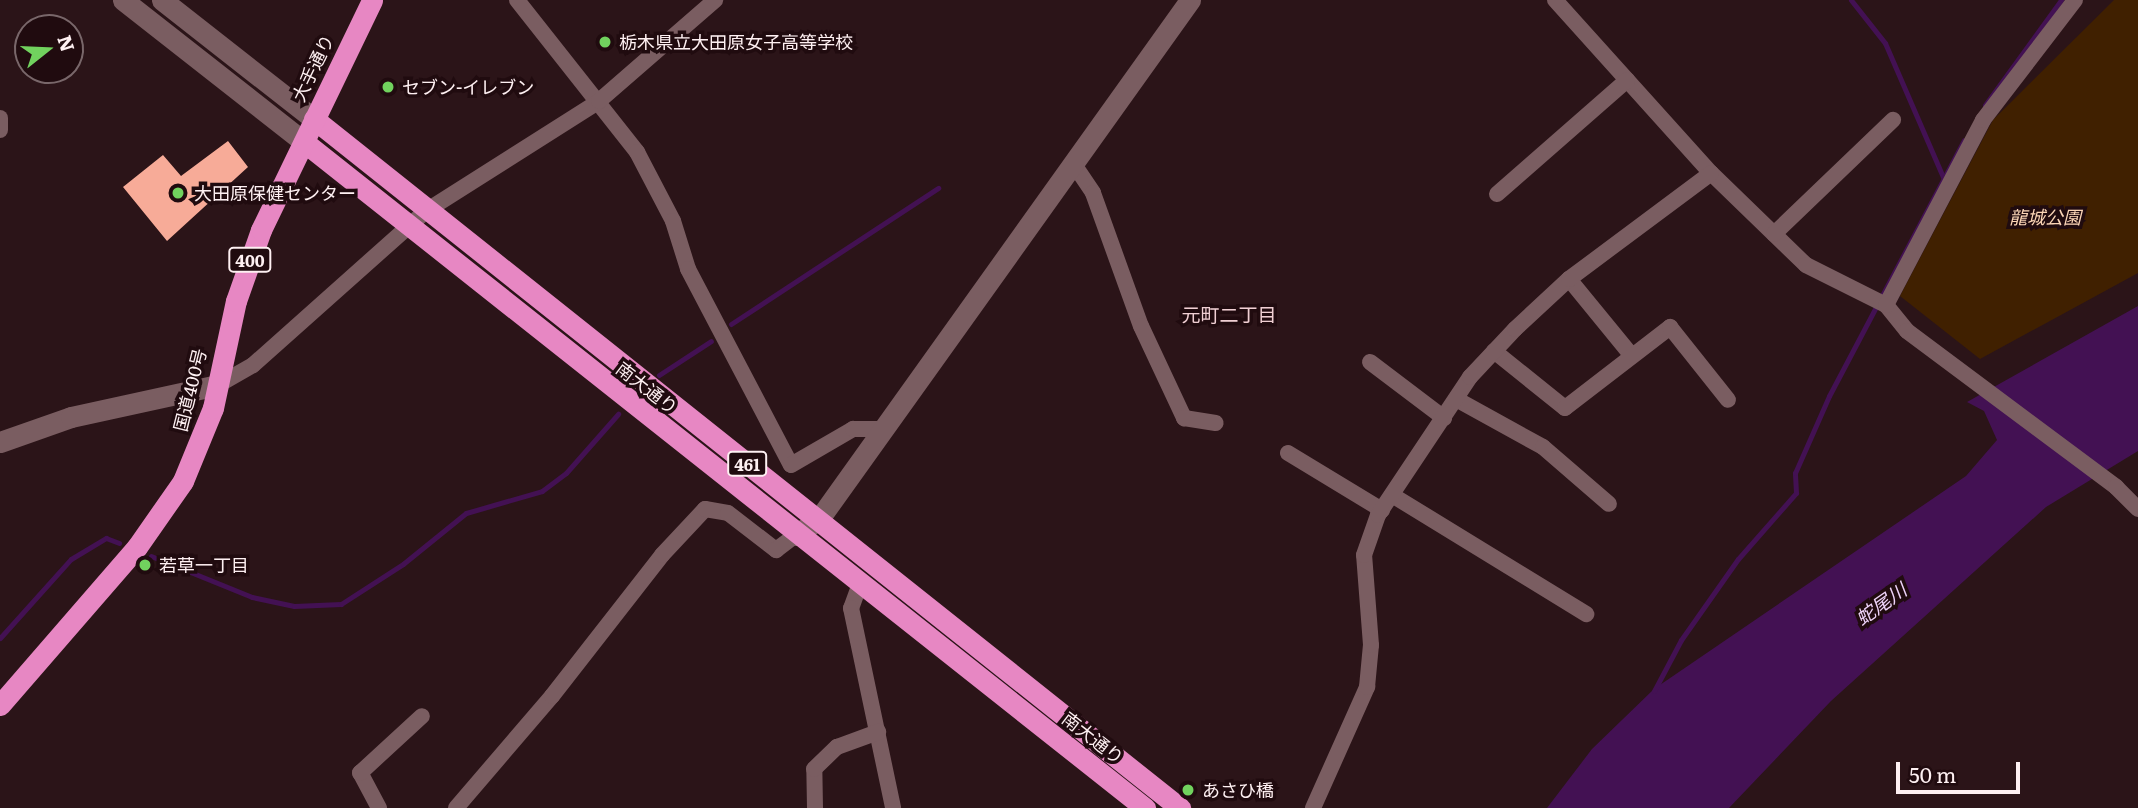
<!DOCTYPE html>
<meta charset="utf-8">
<style>
body{margin:0}
#map{position:relative;width:2138px;height:808px;overflow:hidden;background:#2b1418;font-family:Literata,"Noto Sans JP",serif}
div>[style]{position:absolute}
.green>*{inset:0;background:#402000}
.water>*{inset:0;background:#431153}
.stream>*{height:5px;margin:-2.5px;padding:0 2.5px;transform-origin:2.5px;border-radius:2.5px;background:#431153}
.building>*{inset:0;background:#f7ab98}
.street>*{height:16px;margin:-8px;padding:0 8px;transform-origin:8px;border-radius:8px;background:#7a5d61}
.secondary>*{height:21px;margin:-10.5px;padding:0 10.5px;transform-origin:10.5px;border-radius:10.5px;background:#7a5d61}
.highway>*{height:21px;margin:-10.5px;padding:0 10.5px;transform-origin:10.5px;border-radius:10.5px;background:#e787c3}
.dots>*{width:19px;height:19px;translate:-50% -50%;box-sizing:border-box;border:4px solid #200b0f;border-radius:50%}
span{translate:-50% -50%;white-space:nowrap;text-align:center;line-height:1.15;-webkit-text-stroke:7px #200b0f;paint-order:stroke}
.shield-label span{padding:2px 5px;background:#200b0f;border:2px solid;border-radius:5px;-webkit-text-stroke-width:0}
.shield-label{font-size:16px;color:#fef0f2;font-weight:700}
.poi-label{font-size:18px;color:#fef0f2}
.left{translate:0 -50%;text-align:left}
.street-label{font-size:18px;color:#fef0f2}
.park-label{font-size:18px;color:#fbd5b6;font-style:italic}
.neighbourhood-label{font-size:19px;color:#f0cfd3}
.water-label{font-size:19px;color:#efd4fa;font-style:italic}
.north{position:absolute;left:14px;top:14px;width:70px;height:70px;box-sizing:border-box;background:#200b0f;border:2px solid #79676a;border-radius:50%;rotate:72deg;font-size:19px;font-weight:700;line-height:28px;text-align:center;color:#fef0f2}
.north::after{content:'';display:block;margin:auto;width:24px;height:32px;background:#71d25e;clip-path:polygon(50% 0,100% 100%,50% 72%,0 100%)}
.scale{position:absolute;left:1896px;top:762px;width:124px;height:32px;box-sizing:border-box;border:4px solid #fef0f2;border-top:0;padding-left:9px;font-size:21px;line-height:24px;white-space:nowrap;color:#fef0f2;-webkit-text-stroke:5px #200b0f;paint-order:stroke}
</style>
<div id="map">
<div class="green">
<div style="clip-path:polygon(2114px 0,2138px 0,2138px 273px,1980px 359px,1900px 296px,1993px 120px)"></div>
</div>
<div class="water">
<div style="clip-path:polygon(2138px 306px,2138px 451px,2046px 507px,1831px 701px,1729px 808px,1547px 808px,1592px 749px,1654px 689px,1966px 476px,1997px 440px,1984px 411px,1967px 402px)"></div>
</div>
<div class="stream">
<div style="left:1851px;top:0;width:55px;rotate:51.7deg"></div>
<div style="left:1885px;top:43px;width:146px;rotate:66.6deg"></div>
<div style="left:1985px;top:105px;width:130px;rotate:-54.1deg"></div>
<div style="left:731px;top:324px;width:248px;rotate:-33.3deg"></div>
<div style="left:659px;top:375px;width:62px;rotate:-33.2deg"></div>
<div style="left:151px;top:556px;width:109px;rotate:22.1deg"></div>
<div style="left:252px;top:597px;width:43px;rotate:12.1deg"></div>
<div style="left:294px;top:606px;width:47px;rotate:-2.4deg"></div>
<div style="left:341px;top:604px;width:74px;rotate:-32.8deg"></div>
<div style="left:403px;top:564px;width:81px;rotate:-39deg"></div>
<div style="left:466px;top:513px;width:79px;rotate:-16.1deg"></div>
<div style="left:542px;top:491px;width:30px;rotate:-37deg"></div>
<div style="left:566px;top:473px;width:79px;rotate:-48.6deg"></div>
<div style="left:0;top:638px;width:106px;rotate:-48.1deg"></div>
<div style="left:71px;top:559px;width:41px;rotate:-31deg"></div>
<div style="left:106px;top:538px;width:14px;rotate:21deg"></div>
<div style="left:1654px;top:691px;width:58px;rotate:-62.1deg"></div>
<div style="left:1681px;top:640px;width:99px;rotate:-54.9deg"></div>
<div style="left:1738px;top:559px;width:88px;rotate:-48.7deg"></div>
<div style="left:1796px;top:493px;width:20px;rotate:-93deg"></div>
<div style="left:1795px;top:473px;width:84px;rotate:-66.2deg"></div>
<div style="left:1829px;top:396px;width:289px;rotate:-62.2deg"></div>
</div>
<div class="building">
<div style="clip-path:polygon(228px 141px,248px 167px,167px 241px,123px 187px,163px 155px,181px 176px)"></div>
</div>
<div class="street">
<div style="left:517px;top:0;width:194px;rotate:51.7deg"></div>
<div style="left:637px;top:152px;width:78px;rotate:62.4deg"></div>
<div style="left:673px;top:221px;width:50px;rotate:72.6deg"></div>
<div style="left:688px;top:269px;width:221px;rotate:62.3deg"></div>
<div style="left:791px;top:465px;width:72px;rotate:-30.1deg"></div>
<div style="left:853px;top:429px;width:31px"></div>
<div style="left:1555px;top:0;width:233px;rotate:48deg"></div>
<div style="left:1711px;top:173px;width:132px;rotate:44.1deg"></div>
<div style="left:1806px;top:265px;width:89px;rotate:26.6deg"></div>
<div style="left:1886px;top:305px;width:33px;rotate:51deg"></div>
<div style="left:1907px;top:331px;width:261px;rotate:36.7deg"></div>
<div style="left:2116px;top:487px;width:31px;rotate:45deg"></div>
<div style="left:0;top:118px;width:12px;rotate:90deg"></div>
<div style="left:1073px;top:163px;width:36px;rotate:56deg"></div>
<div style="left:1093px;top:193px;width:141px;rotate:70.2deg"></div>
<div style="left:1141px;top:326px;width:102px;rotate:64.9deg"></div>
<div style="left:1184px;top:418px;width:32px;rotate:9deg"></div>
<div style="left:1497px;top:194px;width:173px;rotate:-41.2deg"></div>
<div style="left:1774px;top:234px;width:165px;rotate:-43.8deg"></div>
<div style="left:1569px;top:279px;width:99px;rotate:50.7deg"></div>
<div style="left:1886px;top:305px;width:209px;rotate:-62.3deg"></div>
<div style="left:1983px;top:120px;width:151px;rotate:-52.5deg"></div>
<div style="left:1494px;top:351px;width:91px;rotate:38.8deg"></div>
<div style="left:1565px;top:408px;width:133px;rotate:-37.6deg"></div>
<div style="left:1670px;top:327px;width:93px;rotate:51.5deg"></div>
<div style="left:1370px;top:362px;width:93px;rotate:37.1deg"></div>
<div style="left:218px;top:385px;width:40px;rotate:-29.7deg"></div>
<div style="left:253px;top:365px;width:232px;rotate:-41.7deg"></div>
<div style="left:426px;top:211px;width:205px;rotate:-32.4deg"></div>
<div style="left:599px;top:101px;width:154px;rotate:-41deg"></div>
<div style="left:1456px;top:399px;width:99px;rotate:28.9deg"></div>
<div style="left:1543px;top:447px;width:87px;rotate:40.8deg"></div>
<div style="left:1288px;top:453px;width:110px;rotate:31.2deg"></div>
<div style="left:1392px;top:495px;width:228px;rotate:31.5deg"></div>
<div style="left:861px;top:581px;width:29px;rotate:110deg"></div>
<div style="left:851px;top:608px;width:204px;rotate:78.1deg"></div>
<div style="left:379px;top:808px;width:40px;rotate:-118deg"></div>
<div style="left:360px;top:773px;width:84px;rotate:-42.6deg"></div>
<div style="left:456px;top:808px;width:148px;rotate:-49.4deg"></div>
<div style="left:552px;top:696px;width:179px;rotate:-52deg"></div>
<div style="left:662px;top:555px;width:63px;rotate:-46.9deg"></div>
<div style="left:705px;top:509px;width:23px;rotate:10deg"></div>
<div style="left:728px;top:513px;width:61px;rotate:37.6deg"></div>
<div style="left:776px;top:550px;width:25px;rotate:-37deg"></div>
<div style="left:815px;top:808px;width:39px;rotate:-91deg"></div>
<div style="left:814px;top:769px;width:32px;rotate:-44deg"></div>
<div style="left:837px;top:747px;width:44px;rotate:-20.1deg"></div>
<div style="left:1313px;top:808px;width:133px;rotate:-65.9deg"></div>
<div style="left:1367px;top:687px;width:42px;rotate:-84.6deg"></div>
<div style="left:1371px;top:645px;width:90px;rotate:-94.4deg"></div>
<div style="left:1364px;top:555px;width:42px;rotate:-70.7deg"></div>
<div style="left:1378px;top:515px;width:166px;rotate:-56.3deg"></div>
<div style="left:1470px;top:377px;width:66px;rotate:-46.8deg"></div>
<div style="left:1515px;top:329px;width:74px;rotate:-42.8deg"></div>
<div style="left:1569px;top:279px;width:177px;rotate:-36.7deg"></div>
</div>
<div class="secondary">
<div style="left:123px;top:0;width:230px;rotate:38.1deg"></div>
<div style="left:162px;top:0;width:193px;rotate:38.1deg"></div>
<div style="left:0;top:442px;width:75px;rotate:-19.4deg"></div>
<div style="left:71px;top:417px;width:150px;rotate:-12.3deg"></div>
<div style="left:796px;top:535px;width:28px;rotate:-35deg"></div>
<div style="left:819px;top:519px;width:638px;rotate:-54.44deg"></div>
</div>
<div class="highway">
<div style="left:314px;top:119px;width:1107px;rotate:38.51deg"></div>
<div style="left:304px;top:142px;width:1073px;rotate:38.38deg"></div>
<div style="left:0;top:705px;width:209px;rotate:-49.1deg"></div>
<div style="left:137px;top:547px;width:80px;rotate:-55.1deg"></div>
<div style="left:183px;top:481px;width:79px;rotate:-67.7deg"></div>
<div style="left:213px;top:408px;width:109px;rotate:-77.9deg"></div>
<div style="left:236px;top:301px;width:75px;rotate:-70.6deg"></div>
<div style="left:261px;top:230px;width:255px;rotate:-64.2deg"></div>
</div>
<div class="dots">
<div style="left:605px;top:42px;background:#71d25e"></div>
<div style="left:388px;top:87px;background:#71d25e"></div>
<div style="left:178px;top:193px;background:#71d25e"></div>
<div style="left:145px;top:565px;background:#71d25e"></div>
<div style="left:1188px;top:790px;background:#71d25e"></div>
</div>
<div class="shield-label">
<span style="left:250px;top:260px">400</span>
<span style="left:747px;top:464px">461</span>
</div>
<div class="poi-label">
<span class="left" style="left:619px;top:42px">栃木県立大田原女子高等学校</span>
<span class="left" style="left:402px;top:87px">セブン-イレブン</span>
<span class="left" style="left:194px;top:193px">大田原保健センター</span>
<span class="left" style="left:159px;top:565px">若草一丁目</span>
<span class="left" style="left:1202px;top:790px">あさひ橋</span>
</div>
<div class="street-label">
<span style="left:313px;top:68px;rotate:-64deg">大手通り</span>
<span style="left:647px;top:388px;rotate:38deg">南大通り</span>
<span style="left:190px;top:390px;rotate:-76deg">国道400号</span>
<span style="left:1093px;top:738px;rotate:38deg">南大通り</span>
</div>
<div class="park-label">
<span style="left:2045px;top:217px">龍城公園</span>
</div>
<div class="neighbourhood-label">
<span style="left:1229px;top:315px">元町二丁目</span>
</div>
<div class="water-label">
<span style="left:1881px;top:604px;rotate:-35deg">蛇尾川</span>
</div>
<div class="north">N</div>
<div class="scale">50 m</div>
</div>
